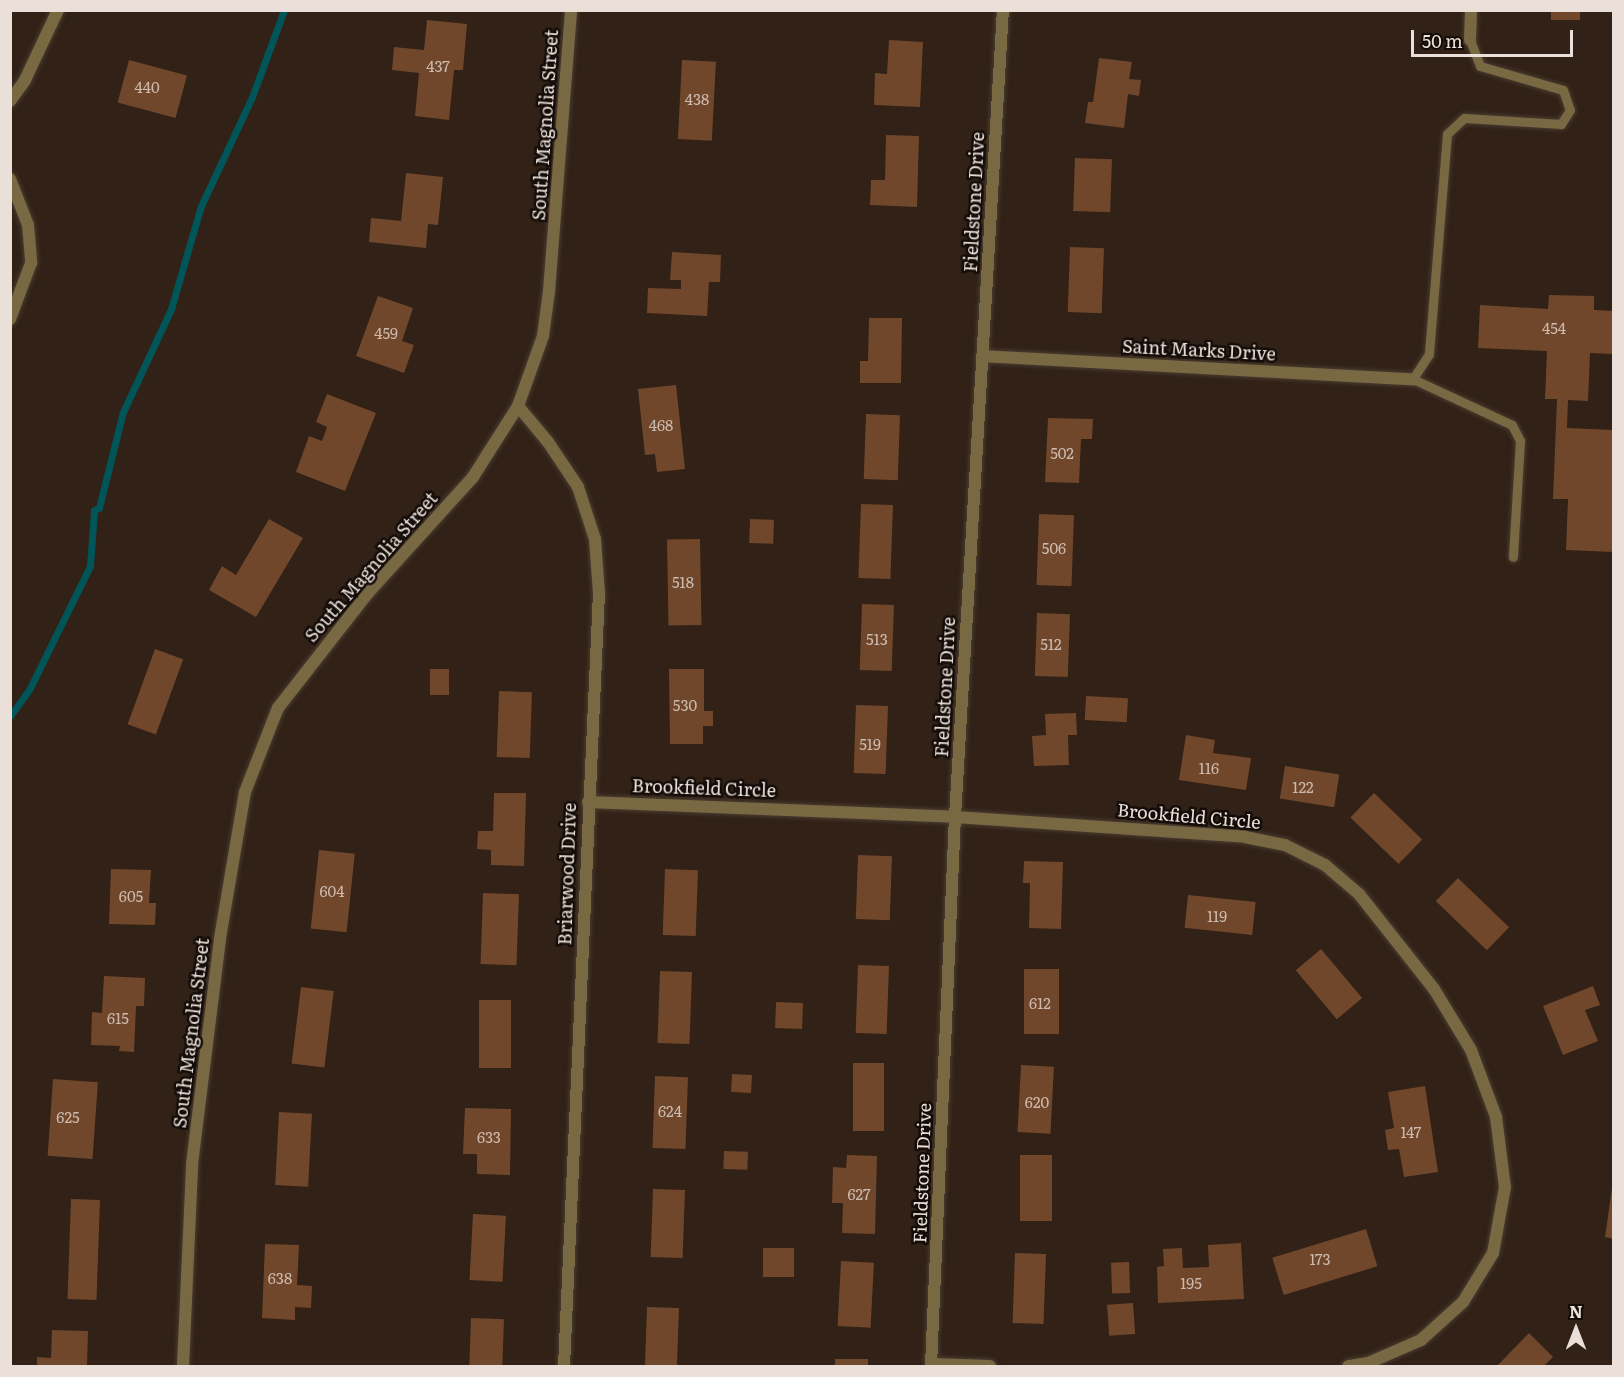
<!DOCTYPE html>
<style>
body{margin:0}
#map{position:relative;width:1624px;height:1377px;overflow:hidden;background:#312116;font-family:Literata,serif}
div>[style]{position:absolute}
.stream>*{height:7px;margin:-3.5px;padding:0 3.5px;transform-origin:3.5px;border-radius:3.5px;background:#005558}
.building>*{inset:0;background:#70472b;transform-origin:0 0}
.roads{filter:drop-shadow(0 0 2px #4b3c31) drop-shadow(0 0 2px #4b3c31)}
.lane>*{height:9px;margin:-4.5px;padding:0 4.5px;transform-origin:4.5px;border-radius:4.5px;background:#796943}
.street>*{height:12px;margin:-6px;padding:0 6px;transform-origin:6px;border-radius:6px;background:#796943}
span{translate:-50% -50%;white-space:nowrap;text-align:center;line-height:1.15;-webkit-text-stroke:5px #130c08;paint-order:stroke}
.number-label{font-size:15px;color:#ccbaae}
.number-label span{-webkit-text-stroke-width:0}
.street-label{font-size:18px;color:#ebe0d9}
.frame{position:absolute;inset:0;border:12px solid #ebe0d9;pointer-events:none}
.north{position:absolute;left:1546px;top:1299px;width:60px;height:60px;-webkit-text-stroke:4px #130c08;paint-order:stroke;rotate:0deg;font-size:16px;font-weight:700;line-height:24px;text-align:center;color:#ebe0d9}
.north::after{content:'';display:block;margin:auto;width:21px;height:27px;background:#ebe0d9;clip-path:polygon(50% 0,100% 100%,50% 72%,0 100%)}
.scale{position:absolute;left:1411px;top:30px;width:162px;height:27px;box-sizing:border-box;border:3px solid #ebe0d9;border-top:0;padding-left:8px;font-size:18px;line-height:21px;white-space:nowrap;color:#ebe0d9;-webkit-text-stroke:4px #130c08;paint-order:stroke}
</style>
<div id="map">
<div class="stream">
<div style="left:10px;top:716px;width:34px;rotate:-54deg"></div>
<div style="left:30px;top:688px;width:136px;rotate:-63.8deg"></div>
<div style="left:90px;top:566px;width:56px;rotate:-85.9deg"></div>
<div style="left:94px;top:510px;width:5px;rotate:-22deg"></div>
<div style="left:99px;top:508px;width:99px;rotate:-76deg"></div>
<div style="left:123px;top:412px;width:114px;rotate:-65deg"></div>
<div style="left:171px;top:309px;width:107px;rotate:-73.8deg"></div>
<div style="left:201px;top:206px;width:120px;rotate:-64.9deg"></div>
<div style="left:252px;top:97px;width:93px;rotate:-69.8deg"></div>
</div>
<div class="building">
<div style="left:1551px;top:10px;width:29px;height:10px"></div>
<div style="clip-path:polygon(427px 20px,467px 24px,463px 70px,454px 70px,449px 120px,415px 116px,419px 73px,392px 70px,394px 47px,424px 50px)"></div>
<div style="clip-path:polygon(889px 40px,923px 42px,920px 107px,874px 105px,875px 73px,887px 74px)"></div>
<div style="clip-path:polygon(1099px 58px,1132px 62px,1129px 79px,1141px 80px,1139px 96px,1128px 94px,1124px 128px,1085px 123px,1088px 102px,1093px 102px)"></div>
<div style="left:129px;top:60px;width:60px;height:44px;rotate:15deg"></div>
<div style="left:682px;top:60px;width:34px;height:79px;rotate:3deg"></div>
<div style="clip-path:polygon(886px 135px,919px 136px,917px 207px,870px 205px,871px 180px,885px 180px)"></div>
<div style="left:1075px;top:158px;width:37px;height:53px;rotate:2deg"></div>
<div style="clip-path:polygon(406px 173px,443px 177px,438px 225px,428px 224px,426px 248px,369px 242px,371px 218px,401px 221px)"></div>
<div style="left:1070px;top:247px;width:34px;height:65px;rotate:2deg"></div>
<div style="clip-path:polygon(672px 252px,721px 255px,720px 282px,709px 282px,707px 316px,647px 313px,648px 288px,681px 289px,681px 280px,670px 280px)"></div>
<div style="clip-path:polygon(1549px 295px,1594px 296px,1594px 310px,1614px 311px,1614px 354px,1590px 353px,1588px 401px,1568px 400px,1567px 428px,1614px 430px,1614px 552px,1566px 550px,1568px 499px,1553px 499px,1557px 399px,1545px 399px,1547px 351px,1478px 348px,1480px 305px,1548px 309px)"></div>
<div style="clip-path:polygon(378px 296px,413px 308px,402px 341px,414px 345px,404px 373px,356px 356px)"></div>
<div style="clip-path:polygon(869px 318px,902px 318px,901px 383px,860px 383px,860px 361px,868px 361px)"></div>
<div style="clip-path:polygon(676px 385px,685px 469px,657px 472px,655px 454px,645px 455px,638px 389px)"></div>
<div style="clip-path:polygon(327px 394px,376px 413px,345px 491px,296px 472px,309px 436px,322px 441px,327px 427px,316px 422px)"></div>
<div style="left:866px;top:414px;width:34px;height:65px;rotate:2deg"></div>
<div style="clip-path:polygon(1048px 418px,1093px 419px,1092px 439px,1081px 439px,1079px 483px,1045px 482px)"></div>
<div style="left:861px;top:504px;width:32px;height:74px;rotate:2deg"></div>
<div style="left:1039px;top:514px;width:35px;height:71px;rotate:2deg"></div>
<div style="clip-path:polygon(269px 519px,303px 538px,256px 617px,209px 590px,222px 566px,236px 575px)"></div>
<div style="left:750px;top:519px;width:24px;height:24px;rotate:2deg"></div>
<div style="left:700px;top:539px;width:86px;height:33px;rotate:89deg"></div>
<div style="left:862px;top:604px;width:32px;height:66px;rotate:2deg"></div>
<div style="left:1037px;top:613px;width:33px;height:63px;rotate:2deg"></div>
<div style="left:155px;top:649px;width:30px;height:80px;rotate:20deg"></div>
<div style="left:430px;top:669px;width:19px;height:26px"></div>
<div style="clip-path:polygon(669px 669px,704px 669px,704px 711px,713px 711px,713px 726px,703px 726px,703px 744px,670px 744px)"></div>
<div style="left:499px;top:691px;width:33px;height:66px;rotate:2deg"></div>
<div style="left:1086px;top:696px;width:42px;height:24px;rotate:3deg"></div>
<div style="left:856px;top:705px;width:32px;height:68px;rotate:2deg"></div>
<div style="clip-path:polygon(1076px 713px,1077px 735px,1068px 735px,1069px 765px,1034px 766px,1032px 736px,1046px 735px,1045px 714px)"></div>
<div style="clip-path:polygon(1186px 735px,1215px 740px,1213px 753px,1251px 758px,1246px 790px,1179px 780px)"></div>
<div style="left:1285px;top:766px;width:55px;height:33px;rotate:9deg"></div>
<div style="clip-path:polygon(494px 793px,526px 793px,524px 866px,491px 865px,491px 850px,477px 849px,478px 831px,493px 831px)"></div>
<div style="left:1374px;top:793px;width:67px;height:34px;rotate:44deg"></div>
<div style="left:319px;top:850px;width:36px;height:79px;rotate:6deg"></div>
<div style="left:858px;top:855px;width:34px;height:64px;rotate:2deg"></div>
<div style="clip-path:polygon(1024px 861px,1063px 862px,1061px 929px,1029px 928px,1030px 883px,1023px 883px)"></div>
<div style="clip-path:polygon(111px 869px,151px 870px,149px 903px,156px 903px,155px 925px,109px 924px)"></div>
<div style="left:665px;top:869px;width:33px;height:66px;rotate:2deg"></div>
<div style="left:1458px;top:878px;width:71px;height:32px;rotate:44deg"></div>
<div style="left:483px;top:893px;width:36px;height:71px;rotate:2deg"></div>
<div style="left:1188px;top:895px;width:68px;height:33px;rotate:6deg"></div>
<div style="left:1321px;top:949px;width:64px;height:33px;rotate:50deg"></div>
<div style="left:858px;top:965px;width:31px;height:68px;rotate:2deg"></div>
<div style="left:1024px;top:969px;width:35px;height:65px"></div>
<div style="left:660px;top:971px;width:32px;height:72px;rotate:2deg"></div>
<div style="clip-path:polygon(104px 976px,145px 978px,144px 1006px,136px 1006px,134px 1052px,119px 1051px,120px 1046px,91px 1045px,92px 1012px,102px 1013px)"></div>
<div style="clip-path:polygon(1593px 986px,1600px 1005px,1585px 1010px,1598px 1041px,1563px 1055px,1543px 1006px)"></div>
<div style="left:301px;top:987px;width:33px;height:77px;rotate:7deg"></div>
<div style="left:479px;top:1000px;width:32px;height:68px"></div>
<div style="left:776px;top:1002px;width:27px;height:26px;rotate:2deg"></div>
<div style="left:853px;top:1063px;width:31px;height:68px"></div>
<div style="left:1021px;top:1065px;width:33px;height:67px;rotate:3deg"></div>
<div style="left:732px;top:1074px;width:20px;height:18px;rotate:3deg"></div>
<div style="left:655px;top:1076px;width:33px;height:72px;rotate:2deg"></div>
<div style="left:53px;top:1079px;width:45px;height:77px;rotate:4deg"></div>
<div style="clip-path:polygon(1425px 1086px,1438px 1172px,1404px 1177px,1399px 1149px,1388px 1150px,1385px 1130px,1394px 1128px,1388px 1092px)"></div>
<div style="clip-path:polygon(465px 1108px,511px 1109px,510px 1175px,477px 1174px,477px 1154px,463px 1154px)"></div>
<div style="left:279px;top:1112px;width:33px;height:73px;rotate:3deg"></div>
<div style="left:724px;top:1151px;width:24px;height:18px;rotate:2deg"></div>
<div style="clip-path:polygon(847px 1155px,877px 1156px,875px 1234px,842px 1233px,843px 1203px,832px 1203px,833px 1167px,846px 1168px)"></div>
<div style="left:1020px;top:1155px;width:32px;height:66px"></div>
<div style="clip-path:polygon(1612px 1188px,1614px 1188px,1614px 1239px,1605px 1237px)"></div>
<div style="left:653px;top:1189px;width:32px;height:68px;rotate:2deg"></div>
<div style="left:71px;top:1199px;width:29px;height:100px;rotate:2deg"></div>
<div style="left:473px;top:1214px;width:33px;height:66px;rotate:3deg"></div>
<div style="left:1366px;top:1229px;width:39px;height:98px;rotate:73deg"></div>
<div style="clip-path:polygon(1241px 1243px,1244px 1299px,1158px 1303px,1157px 1267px,1164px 1266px,1163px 1249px,1182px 1248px,1183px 1268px,1209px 1267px,1208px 1245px)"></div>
<div style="clip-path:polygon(265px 1244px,299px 1245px,297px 1285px,312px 1286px,311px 1308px,295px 1307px,295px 1320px,262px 1318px)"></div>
<div style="left:763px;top:1248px;width:31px;height:29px"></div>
<div style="left:1015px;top:1253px;width:31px;height:70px;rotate:2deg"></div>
<div style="left:841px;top:1261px;width:33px;height:65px;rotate:3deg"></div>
<div style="left:1129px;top:1262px;width:31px;height:18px;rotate:88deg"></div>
<div style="left:1133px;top:1303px;width:31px;height:26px;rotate:86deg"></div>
<div style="left:647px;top:1307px;width:32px;height:59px;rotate:2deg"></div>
<div style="left:471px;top:1318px;width:33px;height:48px;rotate:2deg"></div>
<div style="clip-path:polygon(52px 1330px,88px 1331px,87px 1366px,37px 1366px,37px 1357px,51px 1358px)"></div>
<div style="clip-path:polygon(1529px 1333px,1553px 1357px,1544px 1366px,1497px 1366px)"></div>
<div style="left:835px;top:1359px;width:33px;height:7px"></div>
</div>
<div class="roads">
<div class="lane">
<div style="left:1470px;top:40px;width:28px;rotate:69deg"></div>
<div style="left:1480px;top:66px;width:86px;rotate:16.1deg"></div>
<div style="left:1563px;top:90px;width:21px;rotate:71deg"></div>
<div style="left:1570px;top:110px;width:17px;rotate:123deg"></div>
<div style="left:1561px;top:124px;width:97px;rotate:-176.5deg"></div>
<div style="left:1464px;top:118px;width:23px;rotate:137deg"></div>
<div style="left:1447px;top:134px;width:221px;rotate:94.7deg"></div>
<div style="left:1429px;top:354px;width:30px;rotate:123deg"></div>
<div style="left:1413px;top:379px;width:109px;rotate:24.9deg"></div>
<div style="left:1512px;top:425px;width:18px;rotate:63deg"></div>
<div style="left:1520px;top:441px;width:116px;rotate:93.5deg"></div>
</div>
<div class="street">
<div style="left:1470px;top:40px;width:30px;rotate:-88deg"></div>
<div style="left:10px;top:101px;width:26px;rotate:-54deg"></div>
<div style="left:25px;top:80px;width:77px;rotate:-64.8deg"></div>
<div style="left:10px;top:179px;width:49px;rotate:68.6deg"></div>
<div style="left:28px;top:225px;width:38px;rotate:85deg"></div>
<div style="left:31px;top:263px;width:60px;rotate:110.6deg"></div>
<div style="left:982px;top:356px;width:432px;rotate:3.1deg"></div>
<div style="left:518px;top:406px;width:47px;rotate:50.2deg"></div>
<div style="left:548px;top:442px;width:54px;rotate:56.3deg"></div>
<div style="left:578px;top:487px;width:55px;rotate:71.9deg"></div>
<div style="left:595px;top:539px;width:54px;rotate:85.8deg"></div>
<div style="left:599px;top:593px;width:774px;rotate:92.59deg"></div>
<div style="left:588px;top:802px;width:367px;rotate:2.3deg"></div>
<div style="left:955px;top:817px;width:291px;rotate:3.9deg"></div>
<div style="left:1245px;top:837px;width:41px;rotate:11.3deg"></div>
<div style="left:1285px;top:845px;width:45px;rotate:26.6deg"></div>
<div style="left:1325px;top:865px;width:45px;rotate:40.5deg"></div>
<div style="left:1359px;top:894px;width:121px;rotate:51.7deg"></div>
<div style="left:1434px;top:989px;width:71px;rotate:58.8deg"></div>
<div style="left:1471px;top:1050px;width:72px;rotate:69.5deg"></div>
<div style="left:1496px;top:1117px;width:71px;rotate:82.7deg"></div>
<div style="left:1505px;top:1187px;width:67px;rotate:100.3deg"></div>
<div style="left:1493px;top:1253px;width:57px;rotate:121.5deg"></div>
<div style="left:1463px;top:1302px;width:57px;rotate:137.9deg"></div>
<div style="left:1421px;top:1340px;width:58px;rotate:156.5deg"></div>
<div style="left:1368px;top:1363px;width:20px;rotate:171deg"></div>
<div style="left:932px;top:1364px;width:58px;rotate:2deg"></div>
<div style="left:183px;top:1366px;width:202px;rotate:-87.4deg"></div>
<div style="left:192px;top:1164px;width:228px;rotate:-82.9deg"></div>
<div style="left:220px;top:938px;width:148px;rotate:-80.3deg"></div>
<div style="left:245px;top:792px;width:90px;rotate:-68.6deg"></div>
<div style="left:278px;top:708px;width:145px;rotate:-52deg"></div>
<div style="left:367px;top:594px;width:158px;rotate:-47.8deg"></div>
<div style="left:473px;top:477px;width:84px;rotate:-57.6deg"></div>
<div style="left:518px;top:406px;width:74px;rotate:-70.3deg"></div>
<div style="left:543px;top:336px;width:45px;rotate:-82.4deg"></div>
<div style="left:549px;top:291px;width:282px;rotate:-85.5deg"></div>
<div style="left:931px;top:1366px;width:550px;rotate:-87.5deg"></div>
<div style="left:955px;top:817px;width:808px;rotate:-86.6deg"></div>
</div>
</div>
<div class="number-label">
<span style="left:438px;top:66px">437</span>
<span style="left:147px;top:87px">440</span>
<span style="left:697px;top:99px">438</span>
<span style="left:1554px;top:328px">454</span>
<span style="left:386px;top:333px">459</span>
<span style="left:661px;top:425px">468</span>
<span style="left:1062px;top:453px">502</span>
<span style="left:1054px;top:548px">506</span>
<span style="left:683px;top:582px">518</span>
<span style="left:877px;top:639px">513</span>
<span style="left:1051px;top:644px">512</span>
<span style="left:685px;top:705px">530</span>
<span style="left:870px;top:744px">519</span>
<span style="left:1209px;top:768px">116</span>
<span style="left:1303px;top:787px">122</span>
<span style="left:332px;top:891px">604</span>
<span style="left:131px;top:896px">605</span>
<span style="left:1217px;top:916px">119</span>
<span style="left:1040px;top:1003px">612</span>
<span style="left:118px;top:1018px">615</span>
<span style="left:1037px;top:1102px">620</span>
<span style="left:670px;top:1111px">624</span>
<span style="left:68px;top:1117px">625</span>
<span style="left:1411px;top:1132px">147</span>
<span style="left:489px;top:1137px">633</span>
<span style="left:859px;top:1194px">627</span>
<span style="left:1320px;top:1259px">173</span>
<span style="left:280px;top:1278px">638</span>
<span style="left:1191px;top:1283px">195</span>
</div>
<div class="street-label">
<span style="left:545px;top:125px;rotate:-86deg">South Magnolia Street</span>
<span style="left:974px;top:202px;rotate:-87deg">Fieldstone Drive</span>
<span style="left:1199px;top:350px;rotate:3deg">Saint Marks Drive</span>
<span style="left:371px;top:567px;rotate:-49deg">South Magnolia Street</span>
<span style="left:945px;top:687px;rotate:-87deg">Fieldstone Drive</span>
<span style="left:704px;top:788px;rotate:2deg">Brookfield Circle</span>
<span style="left:1189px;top:816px;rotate:5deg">Brookfield Circle</span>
<span style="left:567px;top:874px;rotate:-88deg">Briarwood Drive</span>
<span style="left:191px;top:1033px;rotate:-83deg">South Magnolia Street</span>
<span style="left:922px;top:1173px;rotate:-88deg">Fieldstone Drive</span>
</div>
<div class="frame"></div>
<div class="north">N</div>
<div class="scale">50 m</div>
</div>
